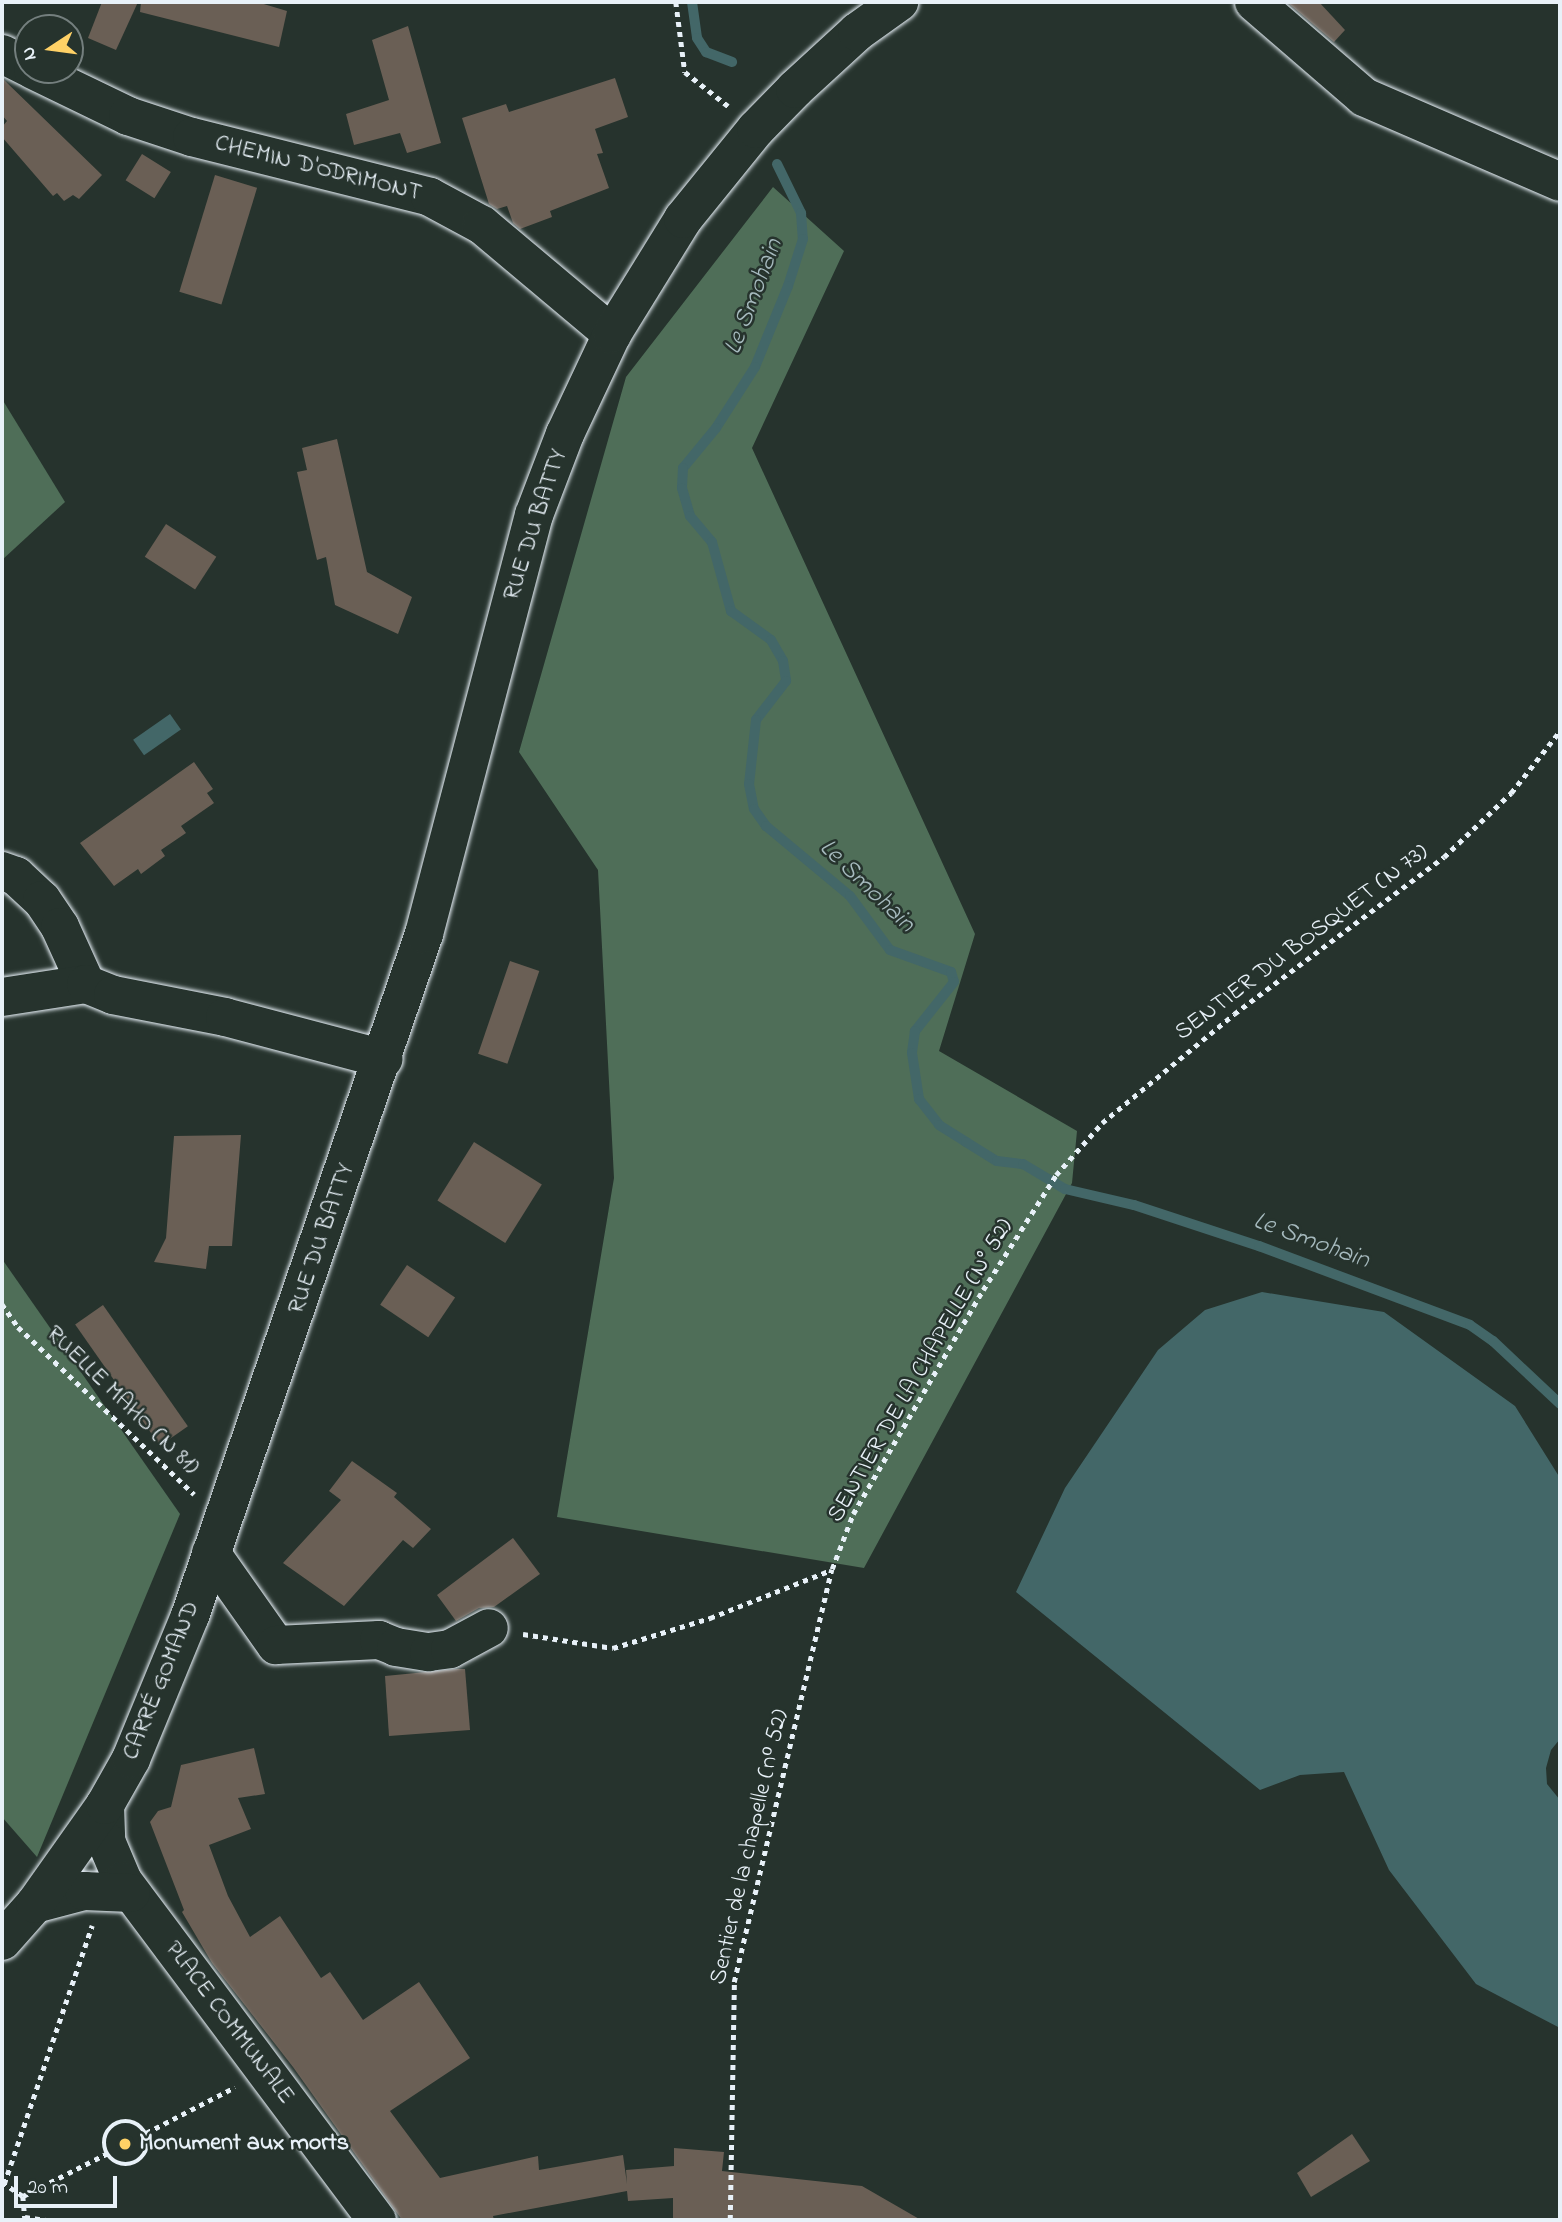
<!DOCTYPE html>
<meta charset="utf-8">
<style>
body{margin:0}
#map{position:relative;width:1562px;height:2222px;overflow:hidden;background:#26332d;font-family:"Indie Flower",sans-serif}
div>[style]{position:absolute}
.green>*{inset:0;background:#4f6e58}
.water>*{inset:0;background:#436768;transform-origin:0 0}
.stream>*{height:10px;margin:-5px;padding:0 5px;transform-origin:5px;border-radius:5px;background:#436768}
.building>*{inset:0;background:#6a5f55;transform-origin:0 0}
.path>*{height:4.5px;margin-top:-2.25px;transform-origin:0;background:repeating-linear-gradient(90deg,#e8f1f8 0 5px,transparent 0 10px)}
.path>.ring{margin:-2.25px;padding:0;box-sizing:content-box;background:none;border:4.5px solid #e8f1f8;border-radius:50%}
.roads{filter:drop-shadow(0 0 2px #e8f1f8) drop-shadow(0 0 2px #e8f1f8)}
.minor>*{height:38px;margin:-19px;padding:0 19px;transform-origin:19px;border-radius:19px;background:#26332d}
.major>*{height:38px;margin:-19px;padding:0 19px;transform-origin:19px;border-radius:19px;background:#26332d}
.dots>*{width:19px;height:19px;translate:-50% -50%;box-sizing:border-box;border:4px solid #26332d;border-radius:50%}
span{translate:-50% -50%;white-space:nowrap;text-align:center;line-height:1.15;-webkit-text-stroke:5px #26332d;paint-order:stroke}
.street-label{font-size:24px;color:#e8f1f8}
.poi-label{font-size:24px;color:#e8f1f8;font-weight:700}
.left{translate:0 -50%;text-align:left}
.water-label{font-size:26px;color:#a6babe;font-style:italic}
.frame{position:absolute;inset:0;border:4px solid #e8f1f8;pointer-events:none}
.north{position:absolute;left:14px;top:14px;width:70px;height:70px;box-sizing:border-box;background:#26332d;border:2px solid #747f7e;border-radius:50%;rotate:257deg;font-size:19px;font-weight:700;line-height:28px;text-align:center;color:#e8f1f8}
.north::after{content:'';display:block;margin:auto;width:24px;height:32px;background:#ffd166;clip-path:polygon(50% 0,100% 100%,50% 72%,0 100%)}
.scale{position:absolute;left:14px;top:2176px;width:103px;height:32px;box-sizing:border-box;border:4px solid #e8f1f8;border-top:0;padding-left:9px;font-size:21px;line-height:24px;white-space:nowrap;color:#e8f1f8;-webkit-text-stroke:5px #26332d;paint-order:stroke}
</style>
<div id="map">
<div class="green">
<div style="clip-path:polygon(773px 187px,844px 251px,752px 448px,975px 934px,939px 1051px,1077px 1131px,1072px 1183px,864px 1568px,557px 1517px,614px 1178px,598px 870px,519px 752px,626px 377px)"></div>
<div style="clip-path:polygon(2px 399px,65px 502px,2px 560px)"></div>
<div style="clip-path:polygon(2px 1259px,180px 1514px,37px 1857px,2px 1817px)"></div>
</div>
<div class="water">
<div style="left:170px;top:714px;width:19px;height:45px;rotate:55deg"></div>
<div style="clip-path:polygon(1262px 1292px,1384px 1312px,1515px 1406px,1560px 1478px,1560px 1739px,1551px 1750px,1546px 1768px,1547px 1784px,1560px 1800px,1560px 2028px,1476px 1984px,1389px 1870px,1344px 1772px,1300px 1775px,1260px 1790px,1016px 1592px,1065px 1488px,1158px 1350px,1205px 1310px)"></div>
</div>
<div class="stream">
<div style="left:692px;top:2px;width:36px;rotate:82deg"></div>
<div style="left:697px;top:38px;width:17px;rotate:57deg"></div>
<div style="left:706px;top:52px;width:28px;rotate:21deg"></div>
<div style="left:777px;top:164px;width:55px;rotate:63.9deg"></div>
<div style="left:801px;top:213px;width:26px;rotate:86deg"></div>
<div style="left:803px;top:239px;width:49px;rotate:107.7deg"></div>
<div style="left:788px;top:286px;width:87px;rotate:112.2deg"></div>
<div style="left:755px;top:367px;width:72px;rotate:122.6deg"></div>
<div style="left:716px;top:428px;width:52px;rotate:129.5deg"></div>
<div style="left:683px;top:468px;width:20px;rotate:93deg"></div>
<div style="left:682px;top:488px;width:29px;rotate:74deg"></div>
<div style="left:690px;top:516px;width:34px;rotate:50deg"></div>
<div style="left:712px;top:542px;width:72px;rotate:74.6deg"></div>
<div style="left:731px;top:611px;width:49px;rotate:35.9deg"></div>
<div style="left:771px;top:640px;width:24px;rotate:60deg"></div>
<div style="left:783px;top:661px;width:20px;rotate:81deg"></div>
<div style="left:786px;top:681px;width:49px;rotate:127.6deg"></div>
<div style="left:756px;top:720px;width:64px;rotate:96.2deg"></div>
<div style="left:749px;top:784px;width:25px;rotate:79deg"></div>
<div style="left:754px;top:809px;width:21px;rotate:55deg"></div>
<div style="left:766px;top:826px;width:109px;rotate:39.8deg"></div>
<div style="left:850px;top:896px;width:67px;rotate:53.5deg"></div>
<div style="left:890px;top:950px;width:65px;rotate:19.8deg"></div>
<div style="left:951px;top:972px;width:10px;rotate:73deg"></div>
<div style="left:954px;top:982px;width:63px;rotate:128.5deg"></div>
<div style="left:915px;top:1031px;width:22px;rotate:98deg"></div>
<div style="left:912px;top:1053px;width:47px;rotate:81.3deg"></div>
<div style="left:919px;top:1099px;width:33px;rotate:52deg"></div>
<div style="left:939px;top:1125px;width:32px;rotate:32deg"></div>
<div style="left:966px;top:1142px;width:36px;rotate:32deg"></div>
<div style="left:997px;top:1161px;width:26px;rotate:7deg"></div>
<div style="left:1023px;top:1164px;width:49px;rotate:30.8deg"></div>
<div style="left:1065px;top:1189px;width:71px;rotate:13.1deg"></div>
<div style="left:1134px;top:1205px;width:132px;rotate:18.2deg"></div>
<div style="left:1259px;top:1246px;width:225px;rotate:20.5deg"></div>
<div style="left:1470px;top:1325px;width:28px;rotate:35deg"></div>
<div style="left:1493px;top:1341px;width:92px;rotate:43.2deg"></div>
</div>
<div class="building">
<div style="clip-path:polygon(102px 2px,138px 2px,116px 50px,88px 38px)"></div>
<div style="clip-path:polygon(141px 2px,257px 2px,287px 11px,279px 47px,140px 12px)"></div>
<div style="clip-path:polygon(1287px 2px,1319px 2px,1345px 30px,1334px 42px)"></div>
<div style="clip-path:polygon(408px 26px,441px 143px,407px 153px,400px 133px,354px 145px,346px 114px,389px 100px,372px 40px)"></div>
<div style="clip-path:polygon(2px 78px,102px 175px,79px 199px,73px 195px,64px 201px,57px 193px,53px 196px,2px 137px,2px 127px,7px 121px,2px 115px)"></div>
<div style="clip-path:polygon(615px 78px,628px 117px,595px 129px,603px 153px,597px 154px,609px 188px,550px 211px,552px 217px,520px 229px,513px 223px,507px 206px,497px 209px,489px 204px,462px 118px,506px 104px,509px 112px)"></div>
<div style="left:142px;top:154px;width:34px;height:31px;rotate:32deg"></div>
<div style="left:215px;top:175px;width:44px;height:122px;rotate:17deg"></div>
<div style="clip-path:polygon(337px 439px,367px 572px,412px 597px,398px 634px,335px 605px,326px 557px,317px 560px,297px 472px,307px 470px,302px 448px)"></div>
<div style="left:166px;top:524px;width:60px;height:39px;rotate:33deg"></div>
<div style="clip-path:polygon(194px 762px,213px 789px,207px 793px,214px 803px,181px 826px,186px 833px,161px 850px,165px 856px,141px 874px,138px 869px,114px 886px,80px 843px)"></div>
<div style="left:510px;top:961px;width:31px;height:98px;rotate:19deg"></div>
<div style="clip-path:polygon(241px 1135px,232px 1246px,209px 1246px,206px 1269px,154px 1262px,166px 1238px,174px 1136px)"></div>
<div style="left:474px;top:1142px;width:80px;height:69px;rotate:32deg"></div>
<div style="left:407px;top:1265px;width:58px;height:48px;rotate:34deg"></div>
<div style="left:103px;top:1305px;width:148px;height:34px;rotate:55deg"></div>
<div style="clip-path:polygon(352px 1461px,397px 1493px,394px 1497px,431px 1529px,413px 1548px,403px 1540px,344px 1606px,283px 1563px,341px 1500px,329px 1491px)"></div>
<div style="clip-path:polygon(513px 1538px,540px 1574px,494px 1607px,479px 1608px,456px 1621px,437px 1595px)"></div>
<div style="clip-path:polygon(457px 1669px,465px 1669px,470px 1730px,389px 1736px,385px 1676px)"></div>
<div style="clip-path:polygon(254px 1748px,265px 1794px,238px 1798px,251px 1829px,209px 1845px,228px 1896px,250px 1937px,280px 1916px,321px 1978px,330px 1972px,363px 2020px,419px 1982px,470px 2058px,390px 2111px,440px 2178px,538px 2156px,539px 2170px,623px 2155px,627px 2184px,626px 2170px,674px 2166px,674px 2148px,724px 2152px,722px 2171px,862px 2186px,921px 2220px,673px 2219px,673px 2198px,628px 2201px,627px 2191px,493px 2216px,494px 2220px,402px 2220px,293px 2067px,212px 1963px,182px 1912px,184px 1910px,150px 1822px,158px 1811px,171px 1807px,181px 1765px)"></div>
<div style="clip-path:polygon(1352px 2134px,1370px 2161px,1311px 2197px,1297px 2173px)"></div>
</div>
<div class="path">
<div style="left:676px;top:2px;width:71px;rotate:82.7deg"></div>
<div style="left:685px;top:72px;width:55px;rotate:38.3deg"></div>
<div style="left:2px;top:1304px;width:28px;rotate:55deg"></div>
<div style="left:18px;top:1327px;width:243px;rotate:43.5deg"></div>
<div style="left:523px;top:1634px;width:91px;rotate:8.8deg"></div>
<div style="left:613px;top:1648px;width:102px;rotate:-17.2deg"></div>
<div style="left:710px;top:1618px;width:130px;rotate:-21.6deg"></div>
<div class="ring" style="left:104px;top:2121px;width:39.5px;height:39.5px"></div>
<div style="left:146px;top:2133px;width:100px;rotate:-27.3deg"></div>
<div style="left:2px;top:2182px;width:25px;rotate:34deg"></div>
<div style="left:4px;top:2184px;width:273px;rotate:-71.2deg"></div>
<div style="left:23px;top:2196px;width:93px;rotate:-26.8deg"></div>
<div style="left:23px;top:2196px;width:24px;rotate:85deg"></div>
<div style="left:25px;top:2217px;width:21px;rotate:8deg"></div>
<div style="left:730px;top:2220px;width:238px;rotate:-89deg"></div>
<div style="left:734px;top:1982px;width:424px;rotate:-76.7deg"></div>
<div style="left:832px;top:1569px;width:59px;rotate:-69.1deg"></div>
<div style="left:853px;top:1514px;width:259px;rotate:-59.9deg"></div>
<div style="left:983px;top:1290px;width:136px;rotate:-57.6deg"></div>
<div style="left:1056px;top:1175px;width:69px;rotate:-48.5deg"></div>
<div style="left:1102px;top:1123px;width:171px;rotate:-39.5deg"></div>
<div style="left:1234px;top:1014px;width:262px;rotate:-36.8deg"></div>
<div style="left:1444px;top:857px;width:93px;rotate:-43.7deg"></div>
<div style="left:1511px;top:793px;width:79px;rotate:-51.7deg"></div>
</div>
<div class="roads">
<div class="minor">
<div style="left:1254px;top:2px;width:145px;rotate:40.8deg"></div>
<div style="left:1364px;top:97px;width:214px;rotate:23.4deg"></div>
<div style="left:2px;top:54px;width:29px;rotate:27deg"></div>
<div style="left:33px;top:70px;width:106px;rotate:25.8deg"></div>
<div style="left:128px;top:116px;width:67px;rotate:18.2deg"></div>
<div style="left:192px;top:137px;width:245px;rotate:14.1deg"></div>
<div style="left:430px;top:197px;width:59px;rotate:28.3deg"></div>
<div style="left:482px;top:225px;width:170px;rotate:40deg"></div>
<div style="left:2px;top:871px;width:15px;rotate:20deg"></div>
<div style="left:16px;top:876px;width:35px;rotate:43deg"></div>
<div style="left:42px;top:900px;width:32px;rotate:56deg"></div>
<div style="left:60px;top:927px;width:63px;rotate:65.5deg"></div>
<div style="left:2px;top:997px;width:85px;rotate:-8.8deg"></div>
<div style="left:86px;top:984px;width:29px;rotate:22deg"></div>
<div style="left:113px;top:995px;width:114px;rotate:11.1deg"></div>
<div style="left:225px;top:1017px;width:164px;rotate:14.8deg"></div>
<div style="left:211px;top:1553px;width:113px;rotate:54.8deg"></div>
<div style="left:276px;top:1645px;width:103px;rotate:-2.8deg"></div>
<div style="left:379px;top:1640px;width:18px;rotate:22deg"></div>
<div style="left:396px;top:1647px;width:33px;rotate:9deg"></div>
<div style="left:429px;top:1652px;width:21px;rotate:-8deg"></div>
<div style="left:450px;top:1649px;width:44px;rotate:-28.3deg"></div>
<div style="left:105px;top:1805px;width:36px;rotate:88deg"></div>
<div style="left:106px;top:1841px;width:43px;rotate:67deg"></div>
<div style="left:123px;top:1881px;width:424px;rotate:53.2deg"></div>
<div style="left:35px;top:1904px;width:51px;rotate:-14.9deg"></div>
<div style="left:84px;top:1891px;width:47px;rotate:2.4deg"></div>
</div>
<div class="major">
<div style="left:2px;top:1941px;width:50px;rotate:-48.3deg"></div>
<div style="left:35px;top:1904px;width:121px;rotate:-54.7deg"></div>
<div style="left:105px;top:1805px;width:53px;rotate:-60.5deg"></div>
<div style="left:131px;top:1759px;width:155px;rotate:-67.6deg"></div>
<div style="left:190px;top:1616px;width:721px;rotate:-71.06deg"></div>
<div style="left:424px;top:934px;width:433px;rotate:-75.3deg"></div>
<div style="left:534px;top:515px;width:87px;rotate:-69.1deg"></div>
<div style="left:565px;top:434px;width:110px;rotate:-64.8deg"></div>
<div style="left:612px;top:334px;width:135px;rotate:-58.3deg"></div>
<div style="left:683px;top:219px;width:116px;rotate:-51deg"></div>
<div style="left:756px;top:129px;width:56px;rotate:-45.7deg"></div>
<div style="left:795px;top:89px;width:84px;rotate:-42.6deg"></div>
<div style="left:857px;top:32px;width:52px;rotate:-35.5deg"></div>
</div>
</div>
<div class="dots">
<div style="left:125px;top:2144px;background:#ffd166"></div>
</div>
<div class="street-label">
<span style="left:318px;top:169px;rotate:14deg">CHEMIN D'ODRIMONT</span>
<span style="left:536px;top:525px;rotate:-72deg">RUE DU BATTY</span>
<span style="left:1302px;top:943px;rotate:-37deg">SENTIER DU BOSQUET (N 73)</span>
<span style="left:322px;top:1239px;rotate:-71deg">RUE DU BATTY</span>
<span style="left:921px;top:1371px;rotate:-60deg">SENTIER DE LA CHAPELLE (N° 52)</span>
<span style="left:122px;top:1401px;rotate:44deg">RUELLE MAHO (N 81)</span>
<span style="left:162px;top:1681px;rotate:-68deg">CARRÉ GOMAND</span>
<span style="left:750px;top:1847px;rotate:-77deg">Sentier de la chapelle (nᵒ 52)</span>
<span style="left:229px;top:2023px;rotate:53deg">PLACE COMMUNALE</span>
</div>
<div class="poi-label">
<span class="left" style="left:139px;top:2144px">Monument aux morts</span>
</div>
<div class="water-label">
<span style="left:755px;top:297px;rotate:-69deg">Le Smohain</span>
<span style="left:866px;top:887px;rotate:44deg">Le Smohain</span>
<span style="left:1311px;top:1242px;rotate:20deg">Le Smohain</span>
</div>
<div class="frame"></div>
<div class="north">N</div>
<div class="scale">20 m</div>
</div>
